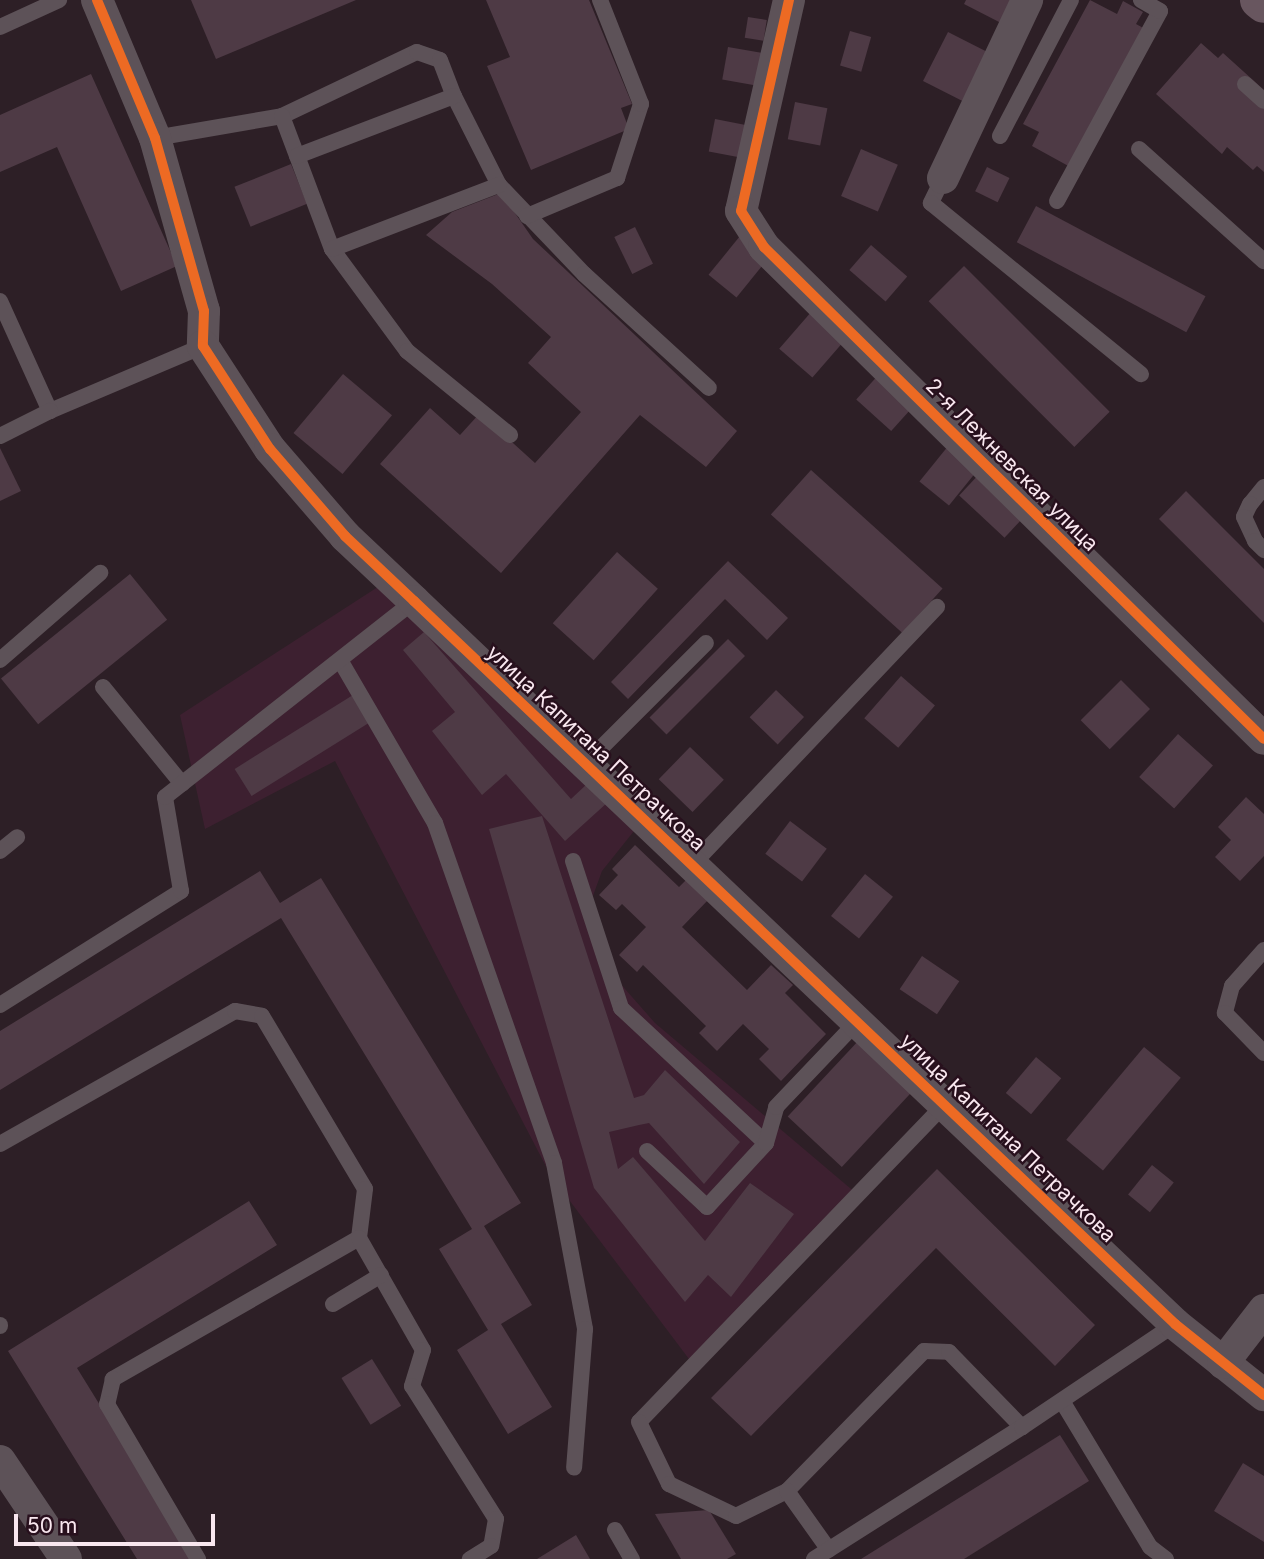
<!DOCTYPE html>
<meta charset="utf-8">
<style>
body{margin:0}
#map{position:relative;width:1264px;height:1559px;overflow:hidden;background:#2d1f26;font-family:Inter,sans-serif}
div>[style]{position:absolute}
.built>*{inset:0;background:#3d2030}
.building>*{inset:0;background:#4e3a45;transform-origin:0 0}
.lane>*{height:16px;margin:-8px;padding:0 8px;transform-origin:8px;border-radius:8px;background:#5d5258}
.street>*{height:32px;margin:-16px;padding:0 16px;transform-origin:16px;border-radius:16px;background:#5d5258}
.highway>*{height:38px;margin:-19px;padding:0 19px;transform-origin:19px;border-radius:19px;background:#68565f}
.cycleway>*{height:10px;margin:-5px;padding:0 5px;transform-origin:5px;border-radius:5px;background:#ed6a23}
span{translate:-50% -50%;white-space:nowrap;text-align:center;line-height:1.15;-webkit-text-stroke:5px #28101d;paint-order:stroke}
.street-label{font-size:21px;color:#f9e7ef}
.scale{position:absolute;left:14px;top:1514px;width:201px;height:32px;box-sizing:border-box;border:4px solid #f9e7ef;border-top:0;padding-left:9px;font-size:21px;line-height:24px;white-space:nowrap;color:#f9e7ef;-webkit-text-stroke:5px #28101d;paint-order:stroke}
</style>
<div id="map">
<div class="built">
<div style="clip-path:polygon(401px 572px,646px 816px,602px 871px,590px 904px,611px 973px,655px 1023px,857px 1194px,695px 1367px,551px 1176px,335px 761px,205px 829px,180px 715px)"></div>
</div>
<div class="building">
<div style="clip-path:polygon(191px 0,356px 0,216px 59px)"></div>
<div style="clip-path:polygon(486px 0,589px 0,632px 104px,621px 108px,629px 129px,531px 170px,487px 66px,510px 57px)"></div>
<div style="clip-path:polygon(966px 0,1013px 0,1001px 23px,964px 4px)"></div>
<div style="clip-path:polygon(1090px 0,1117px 14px,1123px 1px,1143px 12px,1136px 24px,1147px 30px,1072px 168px,1032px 146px,1039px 132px,1023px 124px)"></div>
<div style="left:748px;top:17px;width:19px;height:21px;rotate:9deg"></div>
<div style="left:850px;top:31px;width:22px;height:36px;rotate:16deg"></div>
<div style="left:948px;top:32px;width:47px;height:55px;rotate:27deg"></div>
<div style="clip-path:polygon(1201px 43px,1218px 58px,1223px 53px,1264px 90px,1264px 172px,1257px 166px,1253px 170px,1227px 147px,1222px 154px,1156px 94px)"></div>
<div style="left:728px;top:47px;width:40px;height:33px;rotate:10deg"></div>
<div style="clip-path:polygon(91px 74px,177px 266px,121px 291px,57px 147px,0 172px,0 115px)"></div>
<div style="left:795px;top:102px;width:33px;height:38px;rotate:11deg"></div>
<div style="left:715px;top:119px;width:43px;height:33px;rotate:11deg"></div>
<div style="left:861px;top:149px;width:40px;height:51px;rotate:23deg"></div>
<div style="left:291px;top:164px;width:43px;height:61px;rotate:68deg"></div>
<div style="left:987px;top:167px;width:25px;height:27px;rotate:26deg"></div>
<div style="clip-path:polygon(501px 193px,533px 239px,737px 431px,706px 467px,640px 415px,501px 573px,380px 464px,430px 408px,460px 435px,480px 413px,535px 463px,581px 412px,528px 363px,551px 337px,492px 284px,426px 235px,452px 212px)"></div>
<div style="left:1036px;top:206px;width:192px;height:41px;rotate:28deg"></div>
<div style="left:635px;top:227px;width:41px;height:23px;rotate:64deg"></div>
<div style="left:740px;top:236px;width:36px;height:50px;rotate:39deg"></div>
<div style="left:871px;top:245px;width:48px;height:33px;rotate:41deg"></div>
<div style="left:964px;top:266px;width:206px;height:50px;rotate:45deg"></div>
<div style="left:812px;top:311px;width:44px;height:50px;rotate:41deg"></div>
<div style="left:881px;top:372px;width:47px;height:37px;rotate:42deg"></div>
<div style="left:343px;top:374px;width:64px;height:77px;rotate:40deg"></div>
<div style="left:949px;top:445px;width:38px;height:47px;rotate:39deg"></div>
<div style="clip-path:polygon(0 448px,21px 491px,0 501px)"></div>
<div style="left:811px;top:470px;width:177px;height:60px;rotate:42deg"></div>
<div style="left:981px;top:472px;width:62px;height:32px;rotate:43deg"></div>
<div style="clip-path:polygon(1186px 491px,1264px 569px,1264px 623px,1159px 519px)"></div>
<div style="left:617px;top:552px;width:55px;height:96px;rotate:42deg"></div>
<div style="clip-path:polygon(728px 561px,788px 618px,767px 640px,725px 599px,628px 699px,611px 682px)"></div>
<div style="left:130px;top:574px;width:59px;height:166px;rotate:51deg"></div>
<div style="clip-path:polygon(424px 632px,571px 799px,588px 783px,608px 802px,565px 841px,506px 774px,482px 795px,432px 731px,455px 712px,403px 650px)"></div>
<div style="left:728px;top:639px;width:24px;height:111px;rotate:45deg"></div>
<div style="left:901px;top:676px;width:45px;height:56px;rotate:41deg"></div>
<div style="left:1121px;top:680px;width:41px;height:57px;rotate:45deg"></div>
<div style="left:361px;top:690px;width:32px;height:149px;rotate:58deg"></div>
<div style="left:776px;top:690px;width:39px;height:38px;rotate:44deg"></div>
<div style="left:1178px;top:734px;width:47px;height:58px;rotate:42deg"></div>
<div style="left:690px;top:747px;width:47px;height:45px;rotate:44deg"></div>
<div style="clip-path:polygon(1246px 797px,1264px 814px,1264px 856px,1240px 881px,1215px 857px,1231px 840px,1218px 827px)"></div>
<div style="clip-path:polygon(542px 816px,634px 1098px,644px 1095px,665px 1070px,740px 1142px,704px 1184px,649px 1123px,639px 1125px,609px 1132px,618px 1169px,633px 1157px,705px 1241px,750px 1183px,794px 1214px,731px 1297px,708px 1275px,685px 1302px,594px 1188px,489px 829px)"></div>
<div style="left:790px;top:821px;width:46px;height:41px;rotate:37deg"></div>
<div style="clip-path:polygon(635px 845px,679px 887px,688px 878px,709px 899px,682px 927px,747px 990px,771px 965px,793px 985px,785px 993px,826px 1034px,781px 1081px,759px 1059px,769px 1049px,743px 1024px,717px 1051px,699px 1033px,706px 1026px,643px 965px,637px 972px,619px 955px,646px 927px,622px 904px,616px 910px,599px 895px,618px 875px,612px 869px)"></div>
<div style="clip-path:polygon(260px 871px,280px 903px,321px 878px,521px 1203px,484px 1226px,532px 1305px,501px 1324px,552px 1407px,508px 1434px,457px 1350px,488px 1330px,439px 1249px,472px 1229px,281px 918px,0 1090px,0 1031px)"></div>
<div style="left:865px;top:874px;width:36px;height:54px;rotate:39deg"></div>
<div style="left:922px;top:956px;width:45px;height:40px;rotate:34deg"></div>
<div style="left:860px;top:1039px;width:74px;height:106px;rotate:43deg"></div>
<div style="left:1144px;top:1047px;width:48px;height:121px;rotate:40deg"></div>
<div style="left:1036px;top:1057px;width:33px;height:47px;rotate:40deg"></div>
<div style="left:1152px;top:1165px;width:28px;height:38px;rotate:39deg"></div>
<div style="clip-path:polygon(937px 1169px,1095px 1325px,1055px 1366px,936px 1248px,751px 1436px,711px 1398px)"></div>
<div style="clip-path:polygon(249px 1201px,277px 1245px,77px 1368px,195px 1559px,137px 1559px,8px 1351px)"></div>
<div style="left:372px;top:1359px;width:55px;height:36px;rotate:58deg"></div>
<div style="clip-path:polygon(1060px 1435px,1089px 1481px,964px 1559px,861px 1559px)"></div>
<div style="clip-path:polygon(1243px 1463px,1264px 1476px,1264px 1542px,1214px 1511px)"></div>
<div style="clip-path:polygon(709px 1510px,736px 1554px,727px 1559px,681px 1559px,655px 1514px)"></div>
<div style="clip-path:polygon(576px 1535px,590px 1559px,537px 1559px)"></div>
</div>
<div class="lane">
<div style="left:0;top:27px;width:65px;rotate:-24.6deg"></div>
<div style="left:1245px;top:84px;width:25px;rotate:42deg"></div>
<div style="left:282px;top:116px;width:149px;rotate:-25.4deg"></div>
<div style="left:417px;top:52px;width:24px;rotate:19deg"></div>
<div style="left:440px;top:60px;width:39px;rotate:69deg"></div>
<div style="left:454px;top:96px;width:100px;rotate:63.2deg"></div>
<div style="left:499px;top:185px;width:123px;rotate:46.3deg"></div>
<div style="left:584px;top:274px;width:169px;rotate:42.4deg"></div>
<div style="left:1000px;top:136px;width:153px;rotate:-62.4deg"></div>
<div style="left:155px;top:138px;width:129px;rotate:-9.8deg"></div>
<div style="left:282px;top:116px;width:142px;rotate:69.4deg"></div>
<div style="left:332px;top:249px;width:127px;rotate:53.7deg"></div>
<div style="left:407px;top:351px;width:133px;rotate:39.2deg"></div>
<div style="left:1139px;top:149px;width:168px;rotate:41.9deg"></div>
<div style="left:297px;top:156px;width:168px;rotate:-20.9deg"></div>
<div style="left:943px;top:178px;width:28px;rotate:116deg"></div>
<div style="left:931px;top:203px;width:271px;rotate:39.2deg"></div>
<div style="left:1057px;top:201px;width:216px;rotate:-61.5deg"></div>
<div style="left:1160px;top:11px;width:22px;rotate:-150deg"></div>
<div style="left:527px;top:216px;width:98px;rotate:-22.9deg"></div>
<div style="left:617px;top:178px;width:78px;rotate:-72deg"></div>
<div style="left:641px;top:104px;width:112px;rotate:-111.5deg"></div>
<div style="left:332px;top:249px;width:179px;rotate:-21deg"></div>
<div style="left:0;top:301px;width:121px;rotate:65.6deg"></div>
<div style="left:50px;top:411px;width:166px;rotate:-23deg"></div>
<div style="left:0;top:436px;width:56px;rotate:-26.6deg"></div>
<div style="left:1264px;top:487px;width:22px;rotate:129deg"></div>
<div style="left:1250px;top:504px;width:14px;rotate:115deg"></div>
<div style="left:1244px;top:517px;width:26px;rotate:65deg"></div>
<div style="left:1255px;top:541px;width:13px;rotate:45deg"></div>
<div style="left:0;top:660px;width:133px;rotate:-41deg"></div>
<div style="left:340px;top:660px;width:189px;rotate:59.8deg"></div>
<div style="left:435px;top:823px;width:360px;rotate:70.7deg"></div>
<div style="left:554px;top:1163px;width:169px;rotate:79.4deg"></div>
<div style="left:585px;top:1329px;width:139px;rotate:94.5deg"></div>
<div style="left:103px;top:687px;width:125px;rotate:50.8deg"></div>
<div style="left:585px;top:764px;width:171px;rotate:-45deg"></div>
<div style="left:0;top:851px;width:22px;rotate:-39deg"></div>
<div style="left:573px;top:861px;width:155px;rotate:71.9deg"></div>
<div style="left:621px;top:1008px;width:198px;rotate:43deg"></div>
<div style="left:692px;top:865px;width:356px;rotate:-46.5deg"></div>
<div style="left:1264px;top:950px;width:48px;rotate:131.6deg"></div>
<div style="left:1232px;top:986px;width:28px;rotate:105deg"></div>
<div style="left:1225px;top:1013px;width:56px;rotate:45.7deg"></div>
<div style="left:0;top:1005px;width:214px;rotate:-32.2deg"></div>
<div style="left:181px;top:891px;width:95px;rotate:-99.7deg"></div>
<div style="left:165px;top:797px;width:317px;rotate:-38.2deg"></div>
<div style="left:945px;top:1104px;width:441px;rotate:133.9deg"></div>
<div style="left:639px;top:1422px;width:69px;rotate:64.2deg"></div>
<div style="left:669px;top:1484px;width:74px;rotate:25.5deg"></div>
<div style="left:736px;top:1516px;width:57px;rotate:-26.1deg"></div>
<div style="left:787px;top:1491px;width:196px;rotate:-45.6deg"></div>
<div style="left:924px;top:1351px;width:25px;rotate:2deg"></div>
<div style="left:949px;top:1352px;width:105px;rotate:45.8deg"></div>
<div style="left:0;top:1144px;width:270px;rotate:-29.5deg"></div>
<div style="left:235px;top:1011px;width:27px;rotate:10deg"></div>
<div style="left:262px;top:1016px;width:201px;rotate:59.2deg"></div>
<div style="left:365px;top:1189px;width:49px;rotate:97deg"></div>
<div style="left:359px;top:1238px;width:284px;rotate:150.2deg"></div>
<div style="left:113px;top:1379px;width:26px;rotate:103deg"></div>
<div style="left:107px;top:1404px;width:180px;rotate:59.6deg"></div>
<div style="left:647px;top:1151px;width:82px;rotate:43deg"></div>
<div style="left:707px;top:1207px;width:87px;rotate:-47.3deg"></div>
<div style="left:766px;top:1143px;width:37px;rotate:-74deg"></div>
<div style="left:776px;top:1107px;width:119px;rotate:-46.4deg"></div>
<div style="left:359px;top:1238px;width:129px;rotate:60.3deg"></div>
<div style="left:423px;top:1350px;width:38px;rotate:107deg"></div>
<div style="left:412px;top:1386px;width:157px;rotate:57.7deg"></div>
<div style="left:496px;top:1519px;width:27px;rotate:100deg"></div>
<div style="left:491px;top:1546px;width:25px;rotate:148deg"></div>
<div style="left:333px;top:1304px;width:56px;rotate:-31.1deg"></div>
<div style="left:0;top:1326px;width:1px;rotate:-90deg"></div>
<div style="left:1062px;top:1401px;width:170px;rotate:58.9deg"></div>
<div style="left:1150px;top:1547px;width:20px;rotate:37deg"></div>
<div style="left:787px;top:1491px;width:72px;rotate:54.6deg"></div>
<div style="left:615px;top:1530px;width:34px;rotate:60deg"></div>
<div style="left:814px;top:1559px;width:246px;rotate:-32.4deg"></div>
<div style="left:1022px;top:1427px;width:184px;rotate:-33.9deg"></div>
</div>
<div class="street">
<div style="left:97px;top:0;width:150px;rotate:67.2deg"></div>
<div style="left:155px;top:138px;width:180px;rotate:74.2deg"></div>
<div style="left:204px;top:311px;width:35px;rotate:92deg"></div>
<div style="left:203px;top:346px;width:123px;rotate:57deg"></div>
<div style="left:270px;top:449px;width:115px;rotate:49.2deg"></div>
<div style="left:345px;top:536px;width:95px;rotate:43.3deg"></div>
<div style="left:414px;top:601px;width:1050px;rotate:43.53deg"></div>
<div style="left:1175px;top:1324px;width:114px;rotate:38.6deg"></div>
<div style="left:789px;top:0;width:216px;rotate:102.8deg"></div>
<div style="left:741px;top:211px;width:43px;rotate:57.4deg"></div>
<div style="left:764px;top:247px;width:701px;rotate:44.54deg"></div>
<div style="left:943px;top:178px;width:197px;rotate:-64.7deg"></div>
<div style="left:1223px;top:1363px;width:67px;rotate:-52.3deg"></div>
<div style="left:0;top:1461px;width:118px;rotate:56deg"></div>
</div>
<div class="highway">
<div style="left:1259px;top:0;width:6px;rotate:39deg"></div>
</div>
<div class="cycleway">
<div style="left:97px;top:0;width:150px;rotate:67.2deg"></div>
<div style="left:155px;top:138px;width:180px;rotate:74.2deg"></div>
<div style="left:204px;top:311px;width:35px;rotate:92deg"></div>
<div style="left:203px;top:346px;width:123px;rotate:57deg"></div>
<div style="left:270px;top:449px;width:115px;rotate:49.2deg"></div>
<div style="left:345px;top:536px;width:95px;rotate:43.3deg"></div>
<div style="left:414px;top:601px;width:1050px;rotate:43.53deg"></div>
<div style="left:1175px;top:1324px;width:114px;rotate:38.6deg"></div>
<div style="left:789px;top:0;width:216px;rotate:102.8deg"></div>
<div style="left:741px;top:211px;width:43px;rotate:57.4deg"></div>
<div style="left:764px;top:247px;width:701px;rotate:44.54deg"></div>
</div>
<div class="street-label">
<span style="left:1012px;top:465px;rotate:45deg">2-я Лежневская улица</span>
<span style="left:596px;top:748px;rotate:43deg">улица Капитана Петрачкова</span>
<span style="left:1008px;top:1138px;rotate:44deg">улица Капитана Петрачкова</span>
</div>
<div class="scale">50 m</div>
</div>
